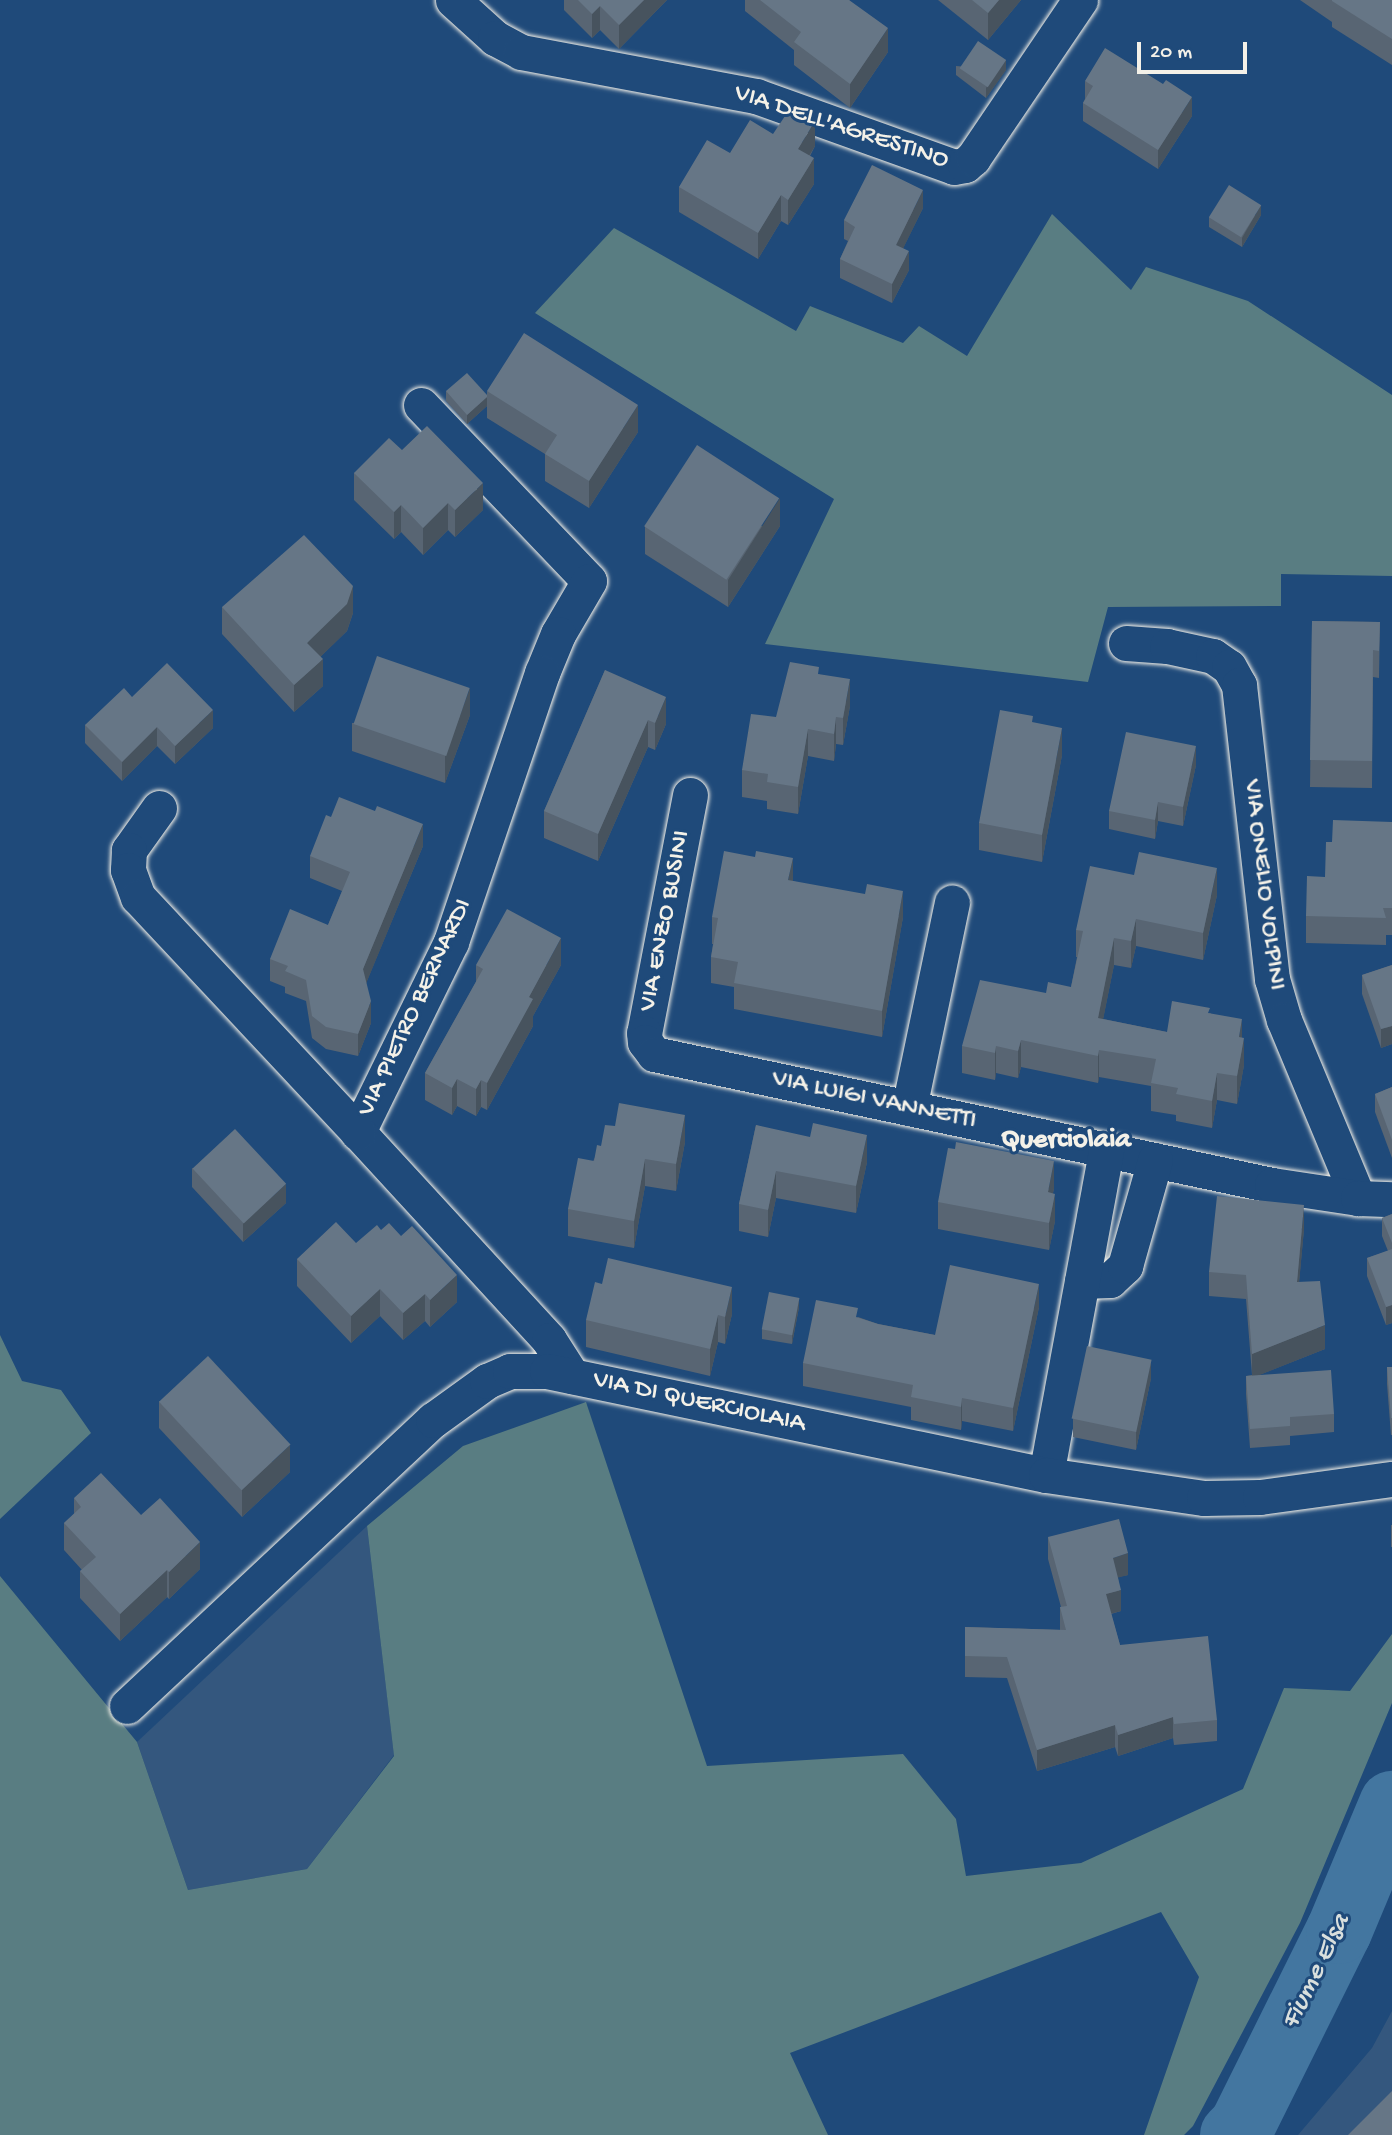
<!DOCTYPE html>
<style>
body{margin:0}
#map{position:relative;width:1392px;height:2135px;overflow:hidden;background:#1f4a7a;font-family:"Gochi Hand",sans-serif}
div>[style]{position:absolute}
.built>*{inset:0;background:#34577e}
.green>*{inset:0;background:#597d82}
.river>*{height:66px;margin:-33px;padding:0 33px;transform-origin:33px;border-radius:33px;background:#4376a0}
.roads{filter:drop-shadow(0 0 2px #f4f1e8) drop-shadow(0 0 2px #f4f1e8)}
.minor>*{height:35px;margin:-17.5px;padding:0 17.5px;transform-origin:17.5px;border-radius:17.5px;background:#1f4a7a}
.wall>*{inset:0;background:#586573;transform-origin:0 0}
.shaded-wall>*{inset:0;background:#47535e}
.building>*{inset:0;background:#667686;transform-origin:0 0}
span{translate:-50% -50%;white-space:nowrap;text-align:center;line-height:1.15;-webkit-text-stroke:6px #1f4a7a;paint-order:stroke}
.street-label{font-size:26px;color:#f4f1e8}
.neighbourhood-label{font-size:28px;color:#f4f1e8;font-weight:700}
.water-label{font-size:28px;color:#d9dfdd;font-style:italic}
.scale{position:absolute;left:1137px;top:42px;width:110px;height:32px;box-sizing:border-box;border:4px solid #f4f1e8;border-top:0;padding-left:9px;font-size:21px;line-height:24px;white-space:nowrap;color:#f4f1e8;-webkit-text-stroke:5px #1f4a7a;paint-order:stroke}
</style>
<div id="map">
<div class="built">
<div style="clip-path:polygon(367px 1526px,394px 1755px,307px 1869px,188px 1890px,137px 1742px)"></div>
<div style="clip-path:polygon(1392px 2011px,1392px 2135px,1298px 2135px,1372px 2048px)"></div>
</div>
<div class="green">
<div style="clip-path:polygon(1052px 214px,1131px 290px,1146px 267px,1248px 301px,1392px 395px,1392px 576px,1281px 574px,1281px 606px,1108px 607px,1088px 682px,765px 644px,834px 499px,535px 313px,614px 228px,796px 331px,810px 306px,903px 343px,919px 326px,967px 356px)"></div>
<div style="clip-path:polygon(0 1335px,22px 1381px,61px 1390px,91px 1433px,0 1519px)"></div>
<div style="clip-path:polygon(586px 1402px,707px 1766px,903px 1754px,956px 1819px,966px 1876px,1081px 1863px,1243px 1789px,1284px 1688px,1350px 1691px,1392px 1634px,1392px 1703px,1300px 1923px,1193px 2126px,1184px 2135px,1144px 2135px,1199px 1977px,1161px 1912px,790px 2053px,828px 2135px,0 2135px,0 1576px,137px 1742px,188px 1890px,307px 1869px,394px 1756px,367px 1526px,463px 1446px)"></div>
</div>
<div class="river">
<div style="left:1233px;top:2135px;width:13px;rotate:-45deg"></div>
<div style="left:1242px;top:2126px;width:218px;rotate:-63.6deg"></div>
<div style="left:1339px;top:1931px;width:138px;rotate:-67.3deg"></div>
</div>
<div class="roads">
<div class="minor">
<div style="left:453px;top:0;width:57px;rotate:42.1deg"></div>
<div style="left:495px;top:38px;width:30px;rotate:28deg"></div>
<div style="left:521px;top:52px;width:239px;rotate:10.6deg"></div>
<div style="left:756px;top:96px;width:210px;rotate:19.7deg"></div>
<div style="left:954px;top:167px;width:11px;rotate:-10deg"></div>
<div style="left:965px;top:165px;width:11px;rotate:-41deg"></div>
<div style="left:973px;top:158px;width:191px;rotate:-55.9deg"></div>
<div style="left:421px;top:405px;width:243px;rotate:46.3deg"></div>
<div style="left:589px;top:581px;width:61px;rotate:120.3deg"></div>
<div style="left:558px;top:634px;width:42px;rotate:112.3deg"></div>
<div style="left:542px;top:673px;width:284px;rotate:108.7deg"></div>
<div style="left:451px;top:942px;width:212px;rotate:116.1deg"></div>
<div style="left:358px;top:1132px;width:282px;rotate:47.4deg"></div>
<div style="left:549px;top:1340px;width:43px;rotate:57.4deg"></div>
<div style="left:1126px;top:643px;width:41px;rotate:4.2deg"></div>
<div style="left:1167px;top:646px;width:47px;rotate:12.3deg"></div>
<div style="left:1213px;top:656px;width:19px;rotate:35deg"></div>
<div style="left:1229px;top:667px;width:21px;rotate:61deg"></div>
<div style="left:1239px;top:685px;width:296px;rotate:83.6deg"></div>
<div style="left:1272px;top:979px;width:43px;rotate:73.7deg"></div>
<div style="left:1284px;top:1020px;width:193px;rotate:67.4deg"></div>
<div style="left:690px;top:795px;width:242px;rotate:100.9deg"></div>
<div style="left:644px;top:1033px;width:9px;rotate:84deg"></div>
<div style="left:645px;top:1042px;width:15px;rotate:53deg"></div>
<div style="left:654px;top:1054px;width:632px;rotate:11.97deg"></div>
<div style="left:1272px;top:1185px;width:87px;rotate:8.6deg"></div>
<div style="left:1358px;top:1198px;width:34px;rotate:2deg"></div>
<div style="left:159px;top:808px;width:52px;rotate:125.5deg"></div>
<div style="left:129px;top:850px;width:20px;rotate:93deg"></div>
<div style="left:128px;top:870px;width:29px;rotate:70deg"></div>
<div style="left:138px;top:897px;width:322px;rotate:46.9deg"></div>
<div style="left:909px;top:1108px;width:210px;rotate:-78.2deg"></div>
<div style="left:1082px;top:1281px;width:28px;rotate:-2deg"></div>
<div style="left:1110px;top:1280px;width:21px;rotate:-43deg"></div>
<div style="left:1125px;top:1266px;width:110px;rotate:-74.2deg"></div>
<div style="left:1046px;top:1475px;width:330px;rotate:-79.5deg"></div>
<div style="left:127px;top:1706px;width:419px;rotate:-43.1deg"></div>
<div style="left:433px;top:1420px;width:67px;rotate:-35.8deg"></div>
<div style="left:487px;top:1381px;width:25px;rotate:-23deg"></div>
<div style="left:510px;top:1371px;width:37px"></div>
<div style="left:547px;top:1371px;width:510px;rotate:11.77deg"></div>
<div style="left:1046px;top:1475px;width:160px;rotate:8.3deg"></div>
<div style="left:1204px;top:1498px;width:56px;rotate:-1deg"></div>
<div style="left:1260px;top:1497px;width:133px;rotate:-7.8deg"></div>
</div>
</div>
<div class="wall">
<div style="clip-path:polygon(564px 0,667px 0,619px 49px,600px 30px,592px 38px,564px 10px)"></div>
<div style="clip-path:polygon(745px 0,849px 0,888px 52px,850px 108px,794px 65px,794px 50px,745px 11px)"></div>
<div style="clip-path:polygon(938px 0,1021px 0,988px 40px)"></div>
<div style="clip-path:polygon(1300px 0,1392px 0,1392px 65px,1332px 27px,1332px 22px)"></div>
<div style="clip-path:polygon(956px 66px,1006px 70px,986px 98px,956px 75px)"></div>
<div style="clip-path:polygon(1085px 81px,1192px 116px,1158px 169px,1083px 121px,1083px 103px,1085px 99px)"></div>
<div style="clip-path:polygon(773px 134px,815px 146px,810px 156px,814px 184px,788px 225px,781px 221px,758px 259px,679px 212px,679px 187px)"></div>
<div style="clip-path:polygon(923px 208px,903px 248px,909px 270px,892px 303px,840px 278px,840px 259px,848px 241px,844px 239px,844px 220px)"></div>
<div style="clip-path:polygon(1261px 215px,1242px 247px,1209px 227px,1209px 217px)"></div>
<div style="clip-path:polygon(446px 391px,487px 395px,487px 391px,638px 432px,589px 508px,545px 481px,545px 454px,487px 418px,487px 406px,467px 424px,446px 401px)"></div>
<div style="clip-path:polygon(402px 450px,483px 510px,455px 537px,448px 530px,423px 555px,401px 532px,394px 539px,354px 500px,354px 473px)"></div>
<div style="clip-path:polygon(780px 526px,728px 607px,645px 554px,645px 527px)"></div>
<div style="clip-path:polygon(222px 607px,353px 613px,347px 631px,320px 657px,323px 686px,294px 712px,222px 634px)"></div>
<div style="clip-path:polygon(1312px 621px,1380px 622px,1379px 678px,1373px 677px,1372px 788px,1310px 787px)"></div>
<div style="clip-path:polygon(605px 670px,666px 724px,655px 750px,648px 747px,598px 861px,544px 838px,544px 811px)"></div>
<div style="clip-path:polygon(819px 674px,850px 706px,843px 745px,836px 744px,834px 761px,808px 756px,798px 814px,767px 809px,767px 801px,742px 797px,742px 770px,776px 717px)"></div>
<div style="clip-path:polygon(132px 697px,213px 728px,175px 764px,157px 746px,122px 781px,85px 743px,85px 725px)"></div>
<div style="clip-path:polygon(470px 715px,445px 783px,352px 751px,352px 723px)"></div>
<div style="clip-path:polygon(1062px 755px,1042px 862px,979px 850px,979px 823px)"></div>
<div style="clip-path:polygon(1196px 765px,1183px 826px,1158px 821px,1155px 839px,1109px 829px,1109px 811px)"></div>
<div style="clip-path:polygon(1392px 822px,1392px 935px,1386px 935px,1386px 945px,1306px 943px,1306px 916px,1325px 877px,1332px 842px)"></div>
<div style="clip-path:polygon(423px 846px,366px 983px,371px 1023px,358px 1056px,326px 1049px,312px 1038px,306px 1001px,285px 993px,285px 987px,270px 981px,270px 959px,328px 925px,342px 891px,310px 878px,310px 856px)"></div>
<div style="clip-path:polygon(793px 881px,903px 917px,882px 1037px,734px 1009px,734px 987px,711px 983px,711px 957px,713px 944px,712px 944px,712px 917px)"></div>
<div style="clip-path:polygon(1217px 895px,1203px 960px,1136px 946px,1131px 968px,1114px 965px,1103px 1019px,1167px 1032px,1210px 1013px,1242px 1038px,1244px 1065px,1237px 1104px,1217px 1100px,1212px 1128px,1176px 1121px,1176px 1115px,1151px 1111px,1151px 1086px,1099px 1077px,1098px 1083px,1021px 1067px,1018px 1078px,996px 1073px,995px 1080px,962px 1073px,962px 1046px,1046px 993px,1071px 987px,1077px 957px,1076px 957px,1076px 930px)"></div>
<div style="clip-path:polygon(476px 965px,561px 965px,533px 1016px,533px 1026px,487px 1110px,481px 1107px,476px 1116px,457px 1106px,452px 1115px,425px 1100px,425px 1073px,476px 982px)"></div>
<div style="clip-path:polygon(1392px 965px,1392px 1044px,1381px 1048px,1362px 994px,1362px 975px)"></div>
<div style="clip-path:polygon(1392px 1087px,1392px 1158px,1375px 1112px,1375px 1094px)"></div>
<div style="clip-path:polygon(756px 1125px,867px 1162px,856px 1213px,776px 1198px,768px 1237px,739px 1231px,739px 1204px)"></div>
<div style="clip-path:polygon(685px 1142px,676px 1191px,645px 1186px,634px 1248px,568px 1236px,568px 1209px,601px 1146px)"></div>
<div style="clip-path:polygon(192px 1168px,286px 1203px,243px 1242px,192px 1187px)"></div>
<div style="clip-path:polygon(1054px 1188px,1053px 1193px,1055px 1221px,1049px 1250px,938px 1229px,938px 1202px)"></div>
<div style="clip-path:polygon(1392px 1214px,1392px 1323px,1386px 1325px,1367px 1276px,1367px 1258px,1388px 1251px,1382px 1236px,1382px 1218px)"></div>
<div style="clip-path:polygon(1304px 1229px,1299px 1282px,1325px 1349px,1259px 1375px,1334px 1414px,1334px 1432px,1290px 1436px,1290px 1445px,1250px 1448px,1246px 1394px,1246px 1376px,1252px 1375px,1246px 1299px,1209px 1296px,1209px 1272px)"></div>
<div style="clip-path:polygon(356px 1243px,457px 1302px,430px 1327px,425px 1321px,403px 1340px,380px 1316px,351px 1343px,297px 1286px,297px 1259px)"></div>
<div style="clip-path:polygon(799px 1307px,792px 1344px,762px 1339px,762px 1329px)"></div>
<div style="clip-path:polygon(1039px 1307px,1013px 1431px,962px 1421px,961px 1430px,911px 1420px,911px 1407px,803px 1386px,803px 1363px,858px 1317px,878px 1324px,935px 1335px)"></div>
<div style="clip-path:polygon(732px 1314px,725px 1344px,718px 1342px,710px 1376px,586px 1347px,586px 1320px)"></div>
<div style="clip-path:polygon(1387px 1367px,1392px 1367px,1392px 1435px,1391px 1435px,1387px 1384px)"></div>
<div style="clip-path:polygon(1151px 1378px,1136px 1450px,1073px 1437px,1073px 1419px)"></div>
<div style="clip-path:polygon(159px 1401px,290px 1472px,242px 1517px,159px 1428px)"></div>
<div style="clip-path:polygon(74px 1498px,141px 1515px,200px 1569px,169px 1599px,167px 1597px,120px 1641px,80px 1598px,80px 1571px,82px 1570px,64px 1550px,64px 1523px,74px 1514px)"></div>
<div style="left:1392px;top:1525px;width:22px;height:1px;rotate:90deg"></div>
<div style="clip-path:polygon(1048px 1537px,1128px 1575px,1118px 1577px,1121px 1611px,1111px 1614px,1120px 1645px,1217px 1720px,1217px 1741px,1174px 1745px,1173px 1738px,1118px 1756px,1115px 1747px,1037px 1771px,1007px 1678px,965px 1677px,965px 1627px,1060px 1630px,1060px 1607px,1061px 1607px,1048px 1559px)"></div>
</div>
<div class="shaded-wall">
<div style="clip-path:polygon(644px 0,667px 0,619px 49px,619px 25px)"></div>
<div style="clip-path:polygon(999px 0,1021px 0,988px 40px,988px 13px)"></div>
<div style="clip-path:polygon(600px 6px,600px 30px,592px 38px,592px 14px)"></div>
<div style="clip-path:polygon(888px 28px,888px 52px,850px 108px,850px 84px)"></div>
<div style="clip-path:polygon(1006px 60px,1006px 70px,986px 98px,986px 88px)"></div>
<div style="clip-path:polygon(1192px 97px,1192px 116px,1158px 169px,1158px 150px)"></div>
<div style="clip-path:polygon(815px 121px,815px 146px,798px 174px,798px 149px)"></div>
<div style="clip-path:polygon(814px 158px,814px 184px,788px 225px,788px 200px)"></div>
<div style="clip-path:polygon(923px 190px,923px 208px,896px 263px,896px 245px)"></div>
<div style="clip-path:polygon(781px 195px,781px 221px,758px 259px,758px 233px)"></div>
<div style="clip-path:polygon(1261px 205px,1261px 215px,1242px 247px,1242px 238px)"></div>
<div style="clip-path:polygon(909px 251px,909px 270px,892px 303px,892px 284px)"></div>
<div style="clip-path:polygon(487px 397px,487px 406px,467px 424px,467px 415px)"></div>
<div style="clip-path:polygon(638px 405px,638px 432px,589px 508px,589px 481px)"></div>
<div style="clip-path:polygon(483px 483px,483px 510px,455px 537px,455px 510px)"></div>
<div style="clip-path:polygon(780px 498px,780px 526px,728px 607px,728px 580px)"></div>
<div style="clip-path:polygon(448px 503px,448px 530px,423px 555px,423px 528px)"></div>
<div style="clip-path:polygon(401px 505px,401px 532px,394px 539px,394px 512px)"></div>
<div style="clip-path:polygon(353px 586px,353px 613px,347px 631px,307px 670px,307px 643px)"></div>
<div style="clip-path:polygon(323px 659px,323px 686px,294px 712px,294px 685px)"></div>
<div style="clip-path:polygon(850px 679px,850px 706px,843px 745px,843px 718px)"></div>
<div style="clip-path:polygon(470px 688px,470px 715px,445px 783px,445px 756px)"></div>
<div style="clip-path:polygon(666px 697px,666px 724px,655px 750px,655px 723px)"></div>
<div style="clip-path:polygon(213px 710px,213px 728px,175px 764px,175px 746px)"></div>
<div style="clip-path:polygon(836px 717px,836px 744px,834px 761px,834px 734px)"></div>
<div style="clip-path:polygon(648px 720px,648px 747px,598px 861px,598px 834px)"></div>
<div style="clip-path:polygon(157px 727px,157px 746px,122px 781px,122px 762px)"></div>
<div style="clip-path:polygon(1062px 728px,1062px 755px,1042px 862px,1042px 835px)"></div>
<div style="clip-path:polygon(808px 729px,808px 756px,798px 814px,798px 787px)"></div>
<div style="clip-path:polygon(1196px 746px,1196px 765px,1183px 826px,1183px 807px)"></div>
<div style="clip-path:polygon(1158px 802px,1158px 821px,1155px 839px,1155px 820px)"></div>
<div style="clip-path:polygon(423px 824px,423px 846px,363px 991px,363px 969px)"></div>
<div style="clip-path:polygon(793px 858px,793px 884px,788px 880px)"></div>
<div style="clip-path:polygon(1217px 868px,1217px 895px,1203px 960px,1203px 933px)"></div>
<div style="clip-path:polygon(903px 891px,903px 917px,882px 1037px,882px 1011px)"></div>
<div style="clip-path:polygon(1136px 919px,1136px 946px,1131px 968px,1131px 941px)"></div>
<div style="clip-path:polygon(561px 938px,561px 965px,533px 1016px,533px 1026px,487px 1110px,487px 1083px,529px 997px)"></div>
<div style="clip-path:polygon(1114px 938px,1114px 965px,1098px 1045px,1098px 1018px)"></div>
<div style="clip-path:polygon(371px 1001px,371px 1023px,358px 1056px,358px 1034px)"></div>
<div style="clip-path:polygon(1242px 1019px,1242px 1046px,1239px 1037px)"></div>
<div style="clip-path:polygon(1392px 1026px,1392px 1044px,1381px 1048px,1381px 1029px)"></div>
<div style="clip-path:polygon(1244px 1038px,1244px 1065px,1237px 1104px,1237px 1076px)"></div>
<div style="clip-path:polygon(1021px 1040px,1021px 1067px,1018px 1078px,1018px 1051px)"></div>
<div style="clip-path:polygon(996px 1046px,996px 1073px,995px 1080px,995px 1053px)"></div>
<div style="clip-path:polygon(1099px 1050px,1099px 1077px,1098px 1083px,1098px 1056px)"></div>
<div style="clip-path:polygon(1217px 1073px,1217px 1100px,1212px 1128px,1212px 1101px)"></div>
<div style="clip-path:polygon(457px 1079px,457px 1106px,452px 1115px,452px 1088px)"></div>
<div style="clip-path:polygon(481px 1080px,481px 1107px,476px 1116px,476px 1089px)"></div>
<div style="clip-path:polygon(685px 1115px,685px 1142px,676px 1191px,676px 1164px)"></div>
<div style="clip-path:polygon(867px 1135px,867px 1162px,856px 1213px,856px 1186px)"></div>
<div style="clip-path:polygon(645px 1159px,645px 1186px,634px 1248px,634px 1221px)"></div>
<div style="clip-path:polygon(1054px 1161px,1054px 1188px,1048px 1219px,1048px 1192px)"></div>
<div style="clip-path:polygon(776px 1171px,776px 1198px,768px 1237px,768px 1210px)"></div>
<div style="clip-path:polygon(286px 1184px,286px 1203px,243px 1242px,243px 1223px)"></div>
<div style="clip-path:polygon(1055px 1194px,1055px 1221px,1049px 1250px,1049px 1223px)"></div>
<div style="clip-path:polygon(1304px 1205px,1304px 1229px,1297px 1306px,1297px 1282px)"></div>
<div style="clip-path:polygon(457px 1275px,457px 1302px,430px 1327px,430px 1300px)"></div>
<div style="clip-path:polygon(1039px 1284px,1039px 1307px,1013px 1431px,1013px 1408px)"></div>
<div style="clip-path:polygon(732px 1287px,732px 1314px,725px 1344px,725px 1317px)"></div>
<div style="clip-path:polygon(380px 1289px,380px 1316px,351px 1343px,351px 1316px)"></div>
<div style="clip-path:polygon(425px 1294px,425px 1321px,403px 1340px,403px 1313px)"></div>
<div style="clip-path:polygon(799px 1298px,799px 1307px,792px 1344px,792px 1335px)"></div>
<div style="clip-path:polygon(1392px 1305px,1392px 1323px,1386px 1325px,1386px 1307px)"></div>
<div style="clip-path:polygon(718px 1315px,718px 1342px,710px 1376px,710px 1349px)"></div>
<div style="clip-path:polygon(1325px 1325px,1325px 1349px,1252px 1378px,1252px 1354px)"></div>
<div style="clip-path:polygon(1151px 1360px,1151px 1378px,1136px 1450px,1136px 1431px)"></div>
<div style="clip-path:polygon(962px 1398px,962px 1421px,961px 1430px,961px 1407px)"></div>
<div style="clip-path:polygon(290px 1445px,290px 1472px,242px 1517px,242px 1490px)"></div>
<div style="clip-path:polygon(200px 1542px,200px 1569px,169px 1599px,169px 1572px)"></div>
<div style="clip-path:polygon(1128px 1553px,1128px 1575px,1113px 1579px,1113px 1558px)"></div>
<div style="clip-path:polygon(167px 1570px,167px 1597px,120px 1641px,120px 1614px)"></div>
<div style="clip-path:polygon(1121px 1590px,1121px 1611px,1106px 1615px,1106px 1594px)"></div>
<div style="clip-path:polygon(1173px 1717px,1173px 1738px,1118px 1756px,1118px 1735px)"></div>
<div style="clip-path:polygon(1115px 1725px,1115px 1747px,1037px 1771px,1037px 1750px)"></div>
</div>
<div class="building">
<div style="clip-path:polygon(578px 0,644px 0,619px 25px,600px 6px,592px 14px)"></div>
<div style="clip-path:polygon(760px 0,849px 0,888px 28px,850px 84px,794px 42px,801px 32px)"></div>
<div style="clip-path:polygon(972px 0,999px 0,988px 13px)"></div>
<div style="clip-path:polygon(1332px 0,1392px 0,1392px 39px,1332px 1px)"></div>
<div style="left:978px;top:41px;width:34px;height:33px;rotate:34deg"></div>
<div style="clip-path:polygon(1105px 48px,1163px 84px,1166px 80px,1192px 97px,1158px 150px,1083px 103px,1093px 86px,1085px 81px)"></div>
<div style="clip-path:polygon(787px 113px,815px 121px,798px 149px,814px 158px,788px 200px,781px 195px,758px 233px,679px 187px,707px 140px,730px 153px,750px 120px,773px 134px)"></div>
<div style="clip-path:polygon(872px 165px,923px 190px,896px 245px,909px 251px,892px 284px,840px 259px,855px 227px,844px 220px)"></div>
<div style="left:1229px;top:185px;width:38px;height:38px;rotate:32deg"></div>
<div style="clip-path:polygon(524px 333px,638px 405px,589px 481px,545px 454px,557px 435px,487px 391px)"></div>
<div style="clip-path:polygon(467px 373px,487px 395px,487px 397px,467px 415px,446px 391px)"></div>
<div style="clip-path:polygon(427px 426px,483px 483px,455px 510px,448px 503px,423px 528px,401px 505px,394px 512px,354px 473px,389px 438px,402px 450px)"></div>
<div style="left:697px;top:445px;width:98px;height:97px;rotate:33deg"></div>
<div style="clip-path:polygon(304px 535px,353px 586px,347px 604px,307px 643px,323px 659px,294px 685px,222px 607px)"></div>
<div style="clip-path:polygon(1312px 621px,1380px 622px,1379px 651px,1373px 650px,1372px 761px,1310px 760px)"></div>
<div style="left:377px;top:656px;width:98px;height:72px;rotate:19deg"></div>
<div style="clip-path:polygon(790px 662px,819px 667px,818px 674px,850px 679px,843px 718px,836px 717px,834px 734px,808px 729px,798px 787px,767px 782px,768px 774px,742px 770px,751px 714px,776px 717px)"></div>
<div style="clip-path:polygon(167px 663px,213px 710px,175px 746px,157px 727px,122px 762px,85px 725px,124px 688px,132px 697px)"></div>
<div style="clip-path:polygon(605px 670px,666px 697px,655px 723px,648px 720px,598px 834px,544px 811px)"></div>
<div style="clip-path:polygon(1000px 710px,1033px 716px,1032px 722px,1062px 728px,1042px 835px,979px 823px)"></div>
<div style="clip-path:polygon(1126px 732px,1196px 746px,1183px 807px,1158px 802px,1155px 820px,1109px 811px)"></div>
<div style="clip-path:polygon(339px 797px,375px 811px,377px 806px,423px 824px,363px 969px,371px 1001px,358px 1034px,326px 1027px,312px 1016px,306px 980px,285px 971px,288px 966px,270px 959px,290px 909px,328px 925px,350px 872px,310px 856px,326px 815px,331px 817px)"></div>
<div style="clip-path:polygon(1333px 820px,1392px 822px,1392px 908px,1383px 908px,1386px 918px,1306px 916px,1307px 876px,1325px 877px,1326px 842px,1332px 842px)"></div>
<div style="clip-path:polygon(724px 851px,755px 857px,756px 851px,793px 858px,788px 880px,865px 894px,867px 884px,903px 891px,882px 1011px,734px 983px,738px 962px,711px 957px,718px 918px,712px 917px)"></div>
<div style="clip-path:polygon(1139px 852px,1217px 868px,1203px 933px,1136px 919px,1131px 941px,1114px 938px,1098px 1018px,1167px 1032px,1172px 1001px,1210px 1008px,1208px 1013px,1242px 1019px,1239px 1037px,1244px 1038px,1237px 1076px,1217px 1073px,1212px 1101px,1176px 1094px,1178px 1088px,1151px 1083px,1156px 1059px,1099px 1050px,1098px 1056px,1021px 1040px,1018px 1051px,996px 1046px,995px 1053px,962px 1046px,980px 980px,1046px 993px,1048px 982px,1071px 987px,1083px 931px,1076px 930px,1090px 866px,1134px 875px)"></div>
<div style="clip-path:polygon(507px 909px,561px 938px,529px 997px,533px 999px,487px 1083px,481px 1080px,476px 1089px,457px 1079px,452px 1088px,425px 1073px,483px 969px,476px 965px)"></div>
<div style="clip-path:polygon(1392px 965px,1392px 1026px,1381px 1029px,1362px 975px)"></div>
<div style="clip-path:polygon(1392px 1087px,1392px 1140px,1375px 1094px)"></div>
<div style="clip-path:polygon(619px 1103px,685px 1115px,676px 1164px,645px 1159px,634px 1221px,568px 1209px,578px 1158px,594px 1161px,597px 1145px,601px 1146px,605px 1125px,615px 1126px)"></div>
<div style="clip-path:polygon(813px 1123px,867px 1135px,856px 1186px,776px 1171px,768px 1210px,739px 1204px,756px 1125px,810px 1137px)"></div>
<div style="left:235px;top:1129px;width:75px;height:58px;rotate:47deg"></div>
<div style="clip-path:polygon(956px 1142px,1054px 1161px,1048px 1192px,1055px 1194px,1049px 1223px,938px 1202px,948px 1148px,955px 1149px)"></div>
<div style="clip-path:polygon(1217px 1196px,1304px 1205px,1297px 1282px,1320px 1281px,1325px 1325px,1252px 1354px,1246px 1275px,1209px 1272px)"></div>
<div style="clip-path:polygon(1392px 1214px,1392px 1243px,1382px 1218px)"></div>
<div style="clip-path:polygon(336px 1222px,356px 1243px,377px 1225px,381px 1230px,389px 1223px,401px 1236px,412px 1226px,457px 1275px,430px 1300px,425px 1294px,403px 1313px,380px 1289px,351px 1316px,297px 1259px)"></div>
<div style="clip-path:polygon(1392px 1249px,1392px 1305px,1386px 1307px,1367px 1258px)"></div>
<div style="clip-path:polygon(608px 1258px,732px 1287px,725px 1317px,718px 1315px,710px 1349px,586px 1320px,595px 1282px,602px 1284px)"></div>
<div style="clip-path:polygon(950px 1265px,1039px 1284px,1013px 1408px,962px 1398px,961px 1407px,911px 1397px,913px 1385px,803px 1363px,816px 1300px,858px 1308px,856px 1317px,878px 1324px,935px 1335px)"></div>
<div style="left:769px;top:1292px;width:31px;height:38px;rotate:11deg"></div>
<div style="left:1087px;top:1346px;width:66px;height:74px;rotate:12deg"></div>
<div style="left:208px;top:1356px;width:121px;height:67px;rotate:47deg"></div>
<div style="clip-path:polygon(1387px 1367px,1392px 1367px,1392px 1418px,1391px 1418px)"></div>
<div style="clip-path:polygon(1331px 1370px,1334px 1414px,1290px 1417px,1290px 1426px,1250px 1429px,1246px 1376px)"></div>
<div style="clip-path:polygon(101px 1473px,141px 1515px,160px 1498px,200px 1542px,169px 1572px,167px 1570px,120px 1614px,80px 1571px,96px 1557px,64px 1523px,81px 1507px,74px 1498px)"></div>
<div style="clip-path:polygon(1119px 1519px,1128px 1553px,1113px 1558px,1121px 1590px,1106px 1594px,1120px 1645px,1208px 1636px,1217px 1720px,1174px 1724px,1173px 1717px,1118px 1735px,1115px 1725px,1037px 1750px,1007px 1657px,965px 1656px,965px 1627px,1066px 1630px,1060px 1607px,1067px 1606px,1048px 1537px)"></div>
<div style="clip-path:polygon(1392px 2091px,1392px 2135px,1348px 2135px)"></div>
</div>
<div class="street-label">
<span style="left:841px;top:128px;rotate:18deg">VIA DELL'AGRESTINO</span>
<span style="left:1263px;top:885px;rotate:83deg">VIA ONELIO VOLPINI</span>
<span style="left:666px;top:921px;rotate:-79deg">VIA ENZO BUSINI</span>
<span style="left:416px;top:1008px;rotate:-65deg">VIA PIETRO BERNARDI</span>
<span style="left:874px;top:1101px;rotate:12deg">VIA LUIGI VANNETTI</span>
<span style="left:699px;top:1403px;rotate:12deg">VIA DI QUERCIOLAIA</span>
</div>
<div class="neighbourhood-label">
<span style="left:1066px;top:1141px">Querciolaia</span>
</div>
<div class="water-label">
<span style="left:1317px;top:1972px;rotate:-64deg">Fiume Elsa</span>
</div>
<div class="scale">20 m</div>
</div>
